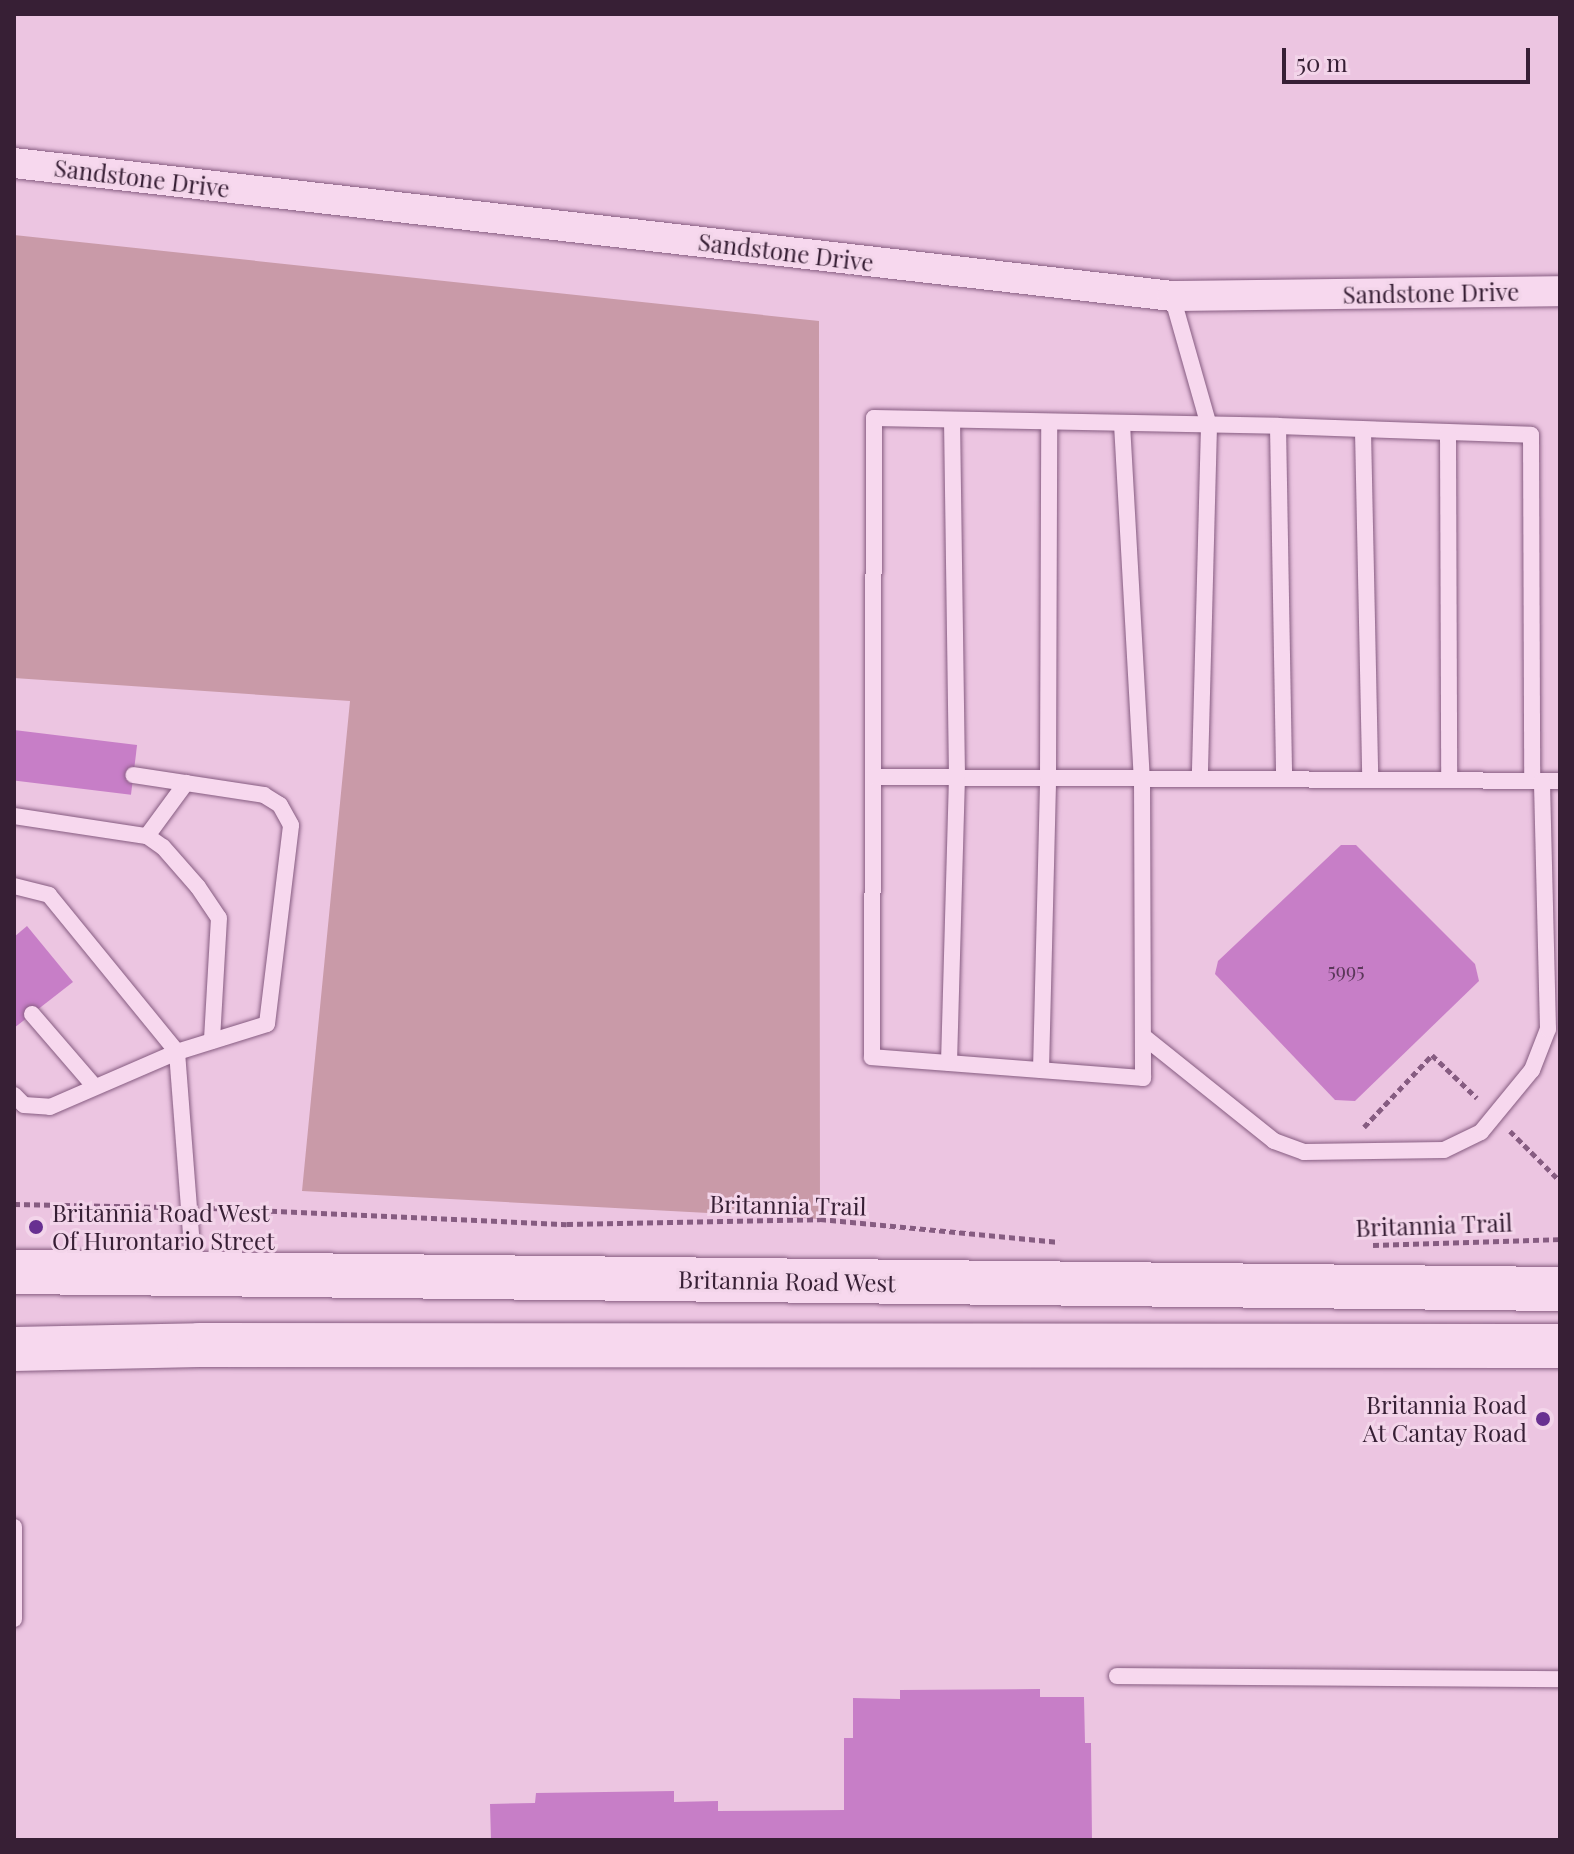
<!DOCTYPE html>
<style>
body{margin:0}
#map{position:relative;width:1574px;height:1854px;overflow:hidden;background:#ecc5e1;font-family:"Playfair Display",serif}
div>[style]{position:absolute}
.green>*{inset:0;background:#c99aa8}
.building>*{inset:0;background:#c77ec7;transform-origin:0 0}
.path>*{height:5px;margin-top:-2.5px;transform-origin:0;background:repeating-linear-gradient(90deg,#865c81 0 6px,transparent 0 10px)}
.roads{filter:drop-shadow(0 0 2px #865c81) drop-shadow(0 0 2px #865c81)}
.service>*{height:16px;margin:-8px;padding:0 8px;transform-origin:8px;border-radius:8px;background:#f7d8ee}
.minor>*{height:30px;margin:-15px;padding:0 15px;transform-origin:15px;border-radius:15px;background:#f7d8ee}
.secondary>*{height:44px;margin:-22px;padding:0 22px;transform-origin:22px;border-radius:22px;background:#f7d8ee}
.dots>*{width:22px;height:22px;translate:-50% -50%;box-sizing:border-box;border:4px solid #f3d5ea;border-radius:50%}
span{translate:-50% -50%;white-space:nowrap;text-align:center;line-height:1.15;-webkit-text-stroke:6px #f3d5ea;paint-order:stroke}
.number-label{font-size:20px;color:#5b375a}
.number-label span{-webkit-text-stroke-width:0}
.street-label{font-size:24px;color:#371f35}
.poi-label{font-size:24px;color:#371f35}
.left{translate:0 -50%;text-align:left}
.right{translate:-100% -50%;text-align:right}
.frame{position:absolute;inset:0;border:16px solid #371f35;pointer-events:none}
.scale{position:absolute;left:1282px;top:48px;width:248px;height:36px;box-sizing:border-box;border:4px solid #371f35;border-top:0;padding-left:10px;font-size:24px;line-height:28px;white-space:nowrap;color:#371f35;-webkit-text-stroke:6px #f3d5ea;paint-order:stroke}
</style>
<div id="map">
<div class="green">
<div style="clip-path:polygon(14px 235px,819px 321px,820px 1219px,302px 1191px,350px 701px,14px 678px)"></div>
</div>
<div class="building">
<div style="left:14px;top:730px;width:124px;height:50px;rotate:7deg"></div>
<div style="clip-path:polygon(1341px 845px,1356px 845px,1475px 964px,1479px 981px,1355px 1101px,1335px 1100px,1215px 974px,1218px 961px)"></div>
<div style="clip-path:polygon(27px 926px,73px 982px,14px 1028px,14px 937px)"></div>
<div style="clip-path:polygon(1040px 1689px,1040px 1697px,1084px 1697px,1085px 1743px,1091px 1743px,1092px 1840px,491px 1840px,490px 1804px,535px 1803px,536px 1793px,674px 1791px,674px 1802px,718px 1801px,718px 1811px,844px 1810px,844px 1738px,853px 1738px,853px 1698px,900px 1699px,900px 1690px)"></div>
</div>
<div class="path">
<div style="left:1364px;top:1127px;width:99px;rotate:-46.6deg"></div>
<div style="left:1432px;top:1055px;width:62px;rotate:43.7deg"></div>
<div style="left:1510px;top:1131px;width:71px;rotate:45deg"></div>
<div style="left:14px;top:1204px;width:151px;rotate:1.1deg"></div>
<div style="left:211px;top:1208px;width:356px;rotate:2.6deg"></div>
<div style="left:567px;top:1224px;width:253px;rotate:-1.1deg"></div>
<div style="left:820px;top:1219px;width:240px;rotate:5.5deg"></div>
<div style="left:1373px;top:1245px;width:187px;rotate:-1.8deg"></div>
</div>
<div class="roads">
<div class="service">
<div style="left:1172px;top:296px;width:135px;rotate:74.1deg"></div>
<div style="left:1209px;top:426px;width:353px;rotate:91.5deg"></div>
<div style="left:1122px;top:424px;width:355px;rotate:86.8deg"></div>
<div style="left:1142px;top:778px;width:300px;rotate:89.8deg"></div>
<div style="left:1143px;top:1078px;width:272px;rotate:-175.6deg"></div>
<div style="left:872px;top:1057px;width:639px;rotate:-89.82deg"></div>
<div style="left:874px;top:418px;width:404px;rotate:1.1deg"></div>
<div style="left:1278px;top:426px;width:253px;rotate:2deg"></div>
<div style="left:1531px;top:435px;width:346px;rotate:89.8deg"></div>
<div style="left:1278px;top:426px;width:353px;rotate:89deg"></div>
<div style="left:1363px;top:431px;width:346px;rotate:88.8deg"></div>
<div style="left:1448px;top:433px;width:347px;rotate:89.8deg"></div>
<div style="left:874px;top:777px;width:686px;rotate:0.33deg"></div>
<div style="left:14px;top:816px;width:134px;rotate:8.6deg"></div>
<div style="left:147px;top:836px;width:19px;rotate:35deg"></div>
<div style="left:163px;top:847px;width:53px;rotate:48.8deg"></div>
<div style="left:198px;top:887px;width:37px;rotate:56deg"></div>
<div style="left:219px;top:918px;width:123px;rotate:93.3deg"></div>
<div style="left:147px;top:836px;width:66px;rotate:-53.7deg"></div>
<div style="left:14px;top:886px;width:36px;rotate:14deg"></div>
<div style="left:49px;top:895px;width:203px;rotate:50.8deg"></div>
<div style="left:177px;top:1052px;width:220px;rotate:85.6deg"></div>
<div style="left:32px;top:1014px;width:96px;rotate:49.2deg"></div>
<div style="left:1143px;top:1036px;width:168px;rotate:38.7deg"></div>
<div style="left:1274px;top:1141px;width:32px;rotate:20deg"></div>
<div style="left:1304px;top:1152px;width:140px;rotate:-0.8deg"></div>
<div style="left:1444px;top:1150px;width:41px;rotate:-25.9deg"></div>
<div style="left:1481px;top:1132px;width:80px;rotate:-50.6deg"></div>
<div style="left:1532px;top:1070px;width:44px;rotate:-68.7deg"></div>
<div style="left:1548px;top:1029px;width:248px;rotate:-91.4deg"></div>
<div style="left:949px;top:1063px;width:286px;rotate:-88.4deg"></div>
<div style="left:957px;top:777px;width:357px;rotate:-90.8deg"></div>
<div style="left:1041px;top:1070px;width:292px;rotate:-88.6deg"></div>
<div style="left:1048px;top:778px;width:356px;rotate:-89.8deg"></div>
<div style="left:14px;top:1095px;width:14px;rotate:45deg"></div>
<div style="left:24px;top:1105px;width:26px;rotate:4deg"></div>
<div style="left:50px;top:1107px;width:138px;rotate:-23.4deg"></div>
<div style="left:177px;top:1052px;width:94px;rotate:-17.3deg"></div>
<div style="left:267px;top:1024px;width:200px;rotate:-83.1deg"></div>
<div style="left:291px;top:825px;width:23px;rotate:-119deg"></div>
<div style="left:280px;top:805px;width:19px;rotate:-148deg"></div>
<div style="left:264px;top:795px;width:132px;rotate:-171.3deg"></div>
<div style="left:14px;top:1527px;width:92px;rotate:90deg"></div>
<div style="left:1117px;top:1676px;width:443px;rotate:0.4deg"></div>
</div>
<div class="minor">
<div style="left:14px;top:163px;width:1166px;rotate:6.55deg"></div>
<div style="left:1172px;top:296px;width:388px;rotate:-0.7deg"></div>
</div>
<div class="secondary">
<div style="left:14px;top:1272px;width:1546px;rotate:0.63deg"></div>
<div style="left:14px;top:1349px;width:185px;rotate:-1.2deg"></div>
<div style="left:199px;top:1345px;width:1361px;rotate:0.04deg"></div>
</div>
</div>
<div class="dots">
<div style="left:36px;top:1227px;background:#683091"></div>
<div style="left:1543px;top:1419px;background:#683091"></div>
</div>
<div class="number-label">
<span style="left:1346px;top:969px">5995</span>
</div>
<div class="street-label">
<span style="left:142px;top:178px;rotate:7deg">Sandstone Drive</span>
<span style="left:786px;top:252px;rotate:7deg">Sandstone Drive</span>
<span style="left:1431px;top:293px;rotate:-1deg">Sandstone Drive</span>
<span style="left:788px;top:1205px;rotate:1deg">Britannia Trail</span>
<span style="left:1434px;top:1225px;rotate:-2deg">Britannia Trail</span>
<span style="left:787px;top:1281px;rotate:1deg">Britannia Road West</span>
</div>
<div class="poi-label">
<span class="left" style="left:52px;top:1227px">Britannia Road West<br>Of Hurontario Street</span>
<span class="right" style="left:1527px;top:1419px">Britannia Road<br>At Cantay Road</span>
</div>
<div class="frame"></div>
<div class="scale">50 m</div>
</div>
